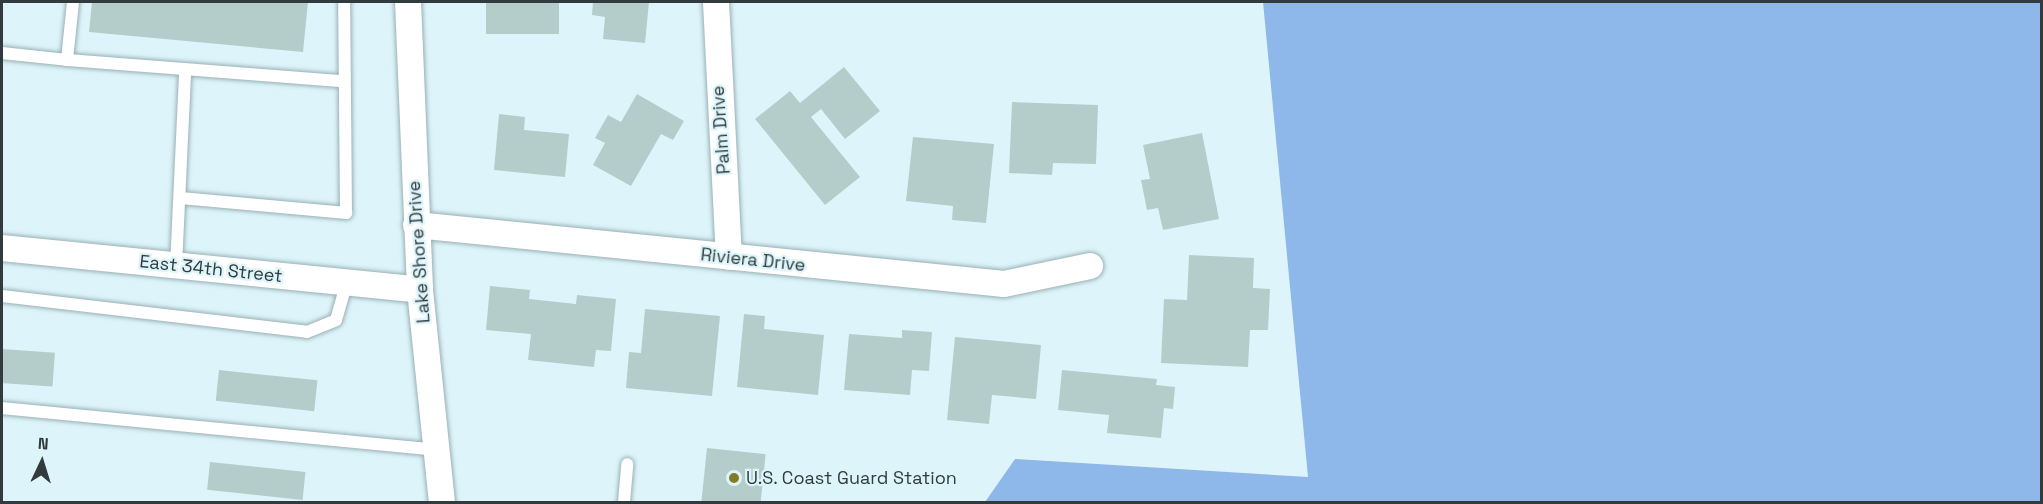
<!DOCTYPE html>
<style>
body{margin:0}
#map{position:relative;width:2043px;height:504px;overflow:hidden;background:#ddf5fa;font-family:"Space Grotesk",sans-serif}
div>[style]{position:absolute}
.water>*{inset:0;background:#8eb8e9}
.building>*{inset:0;background:#b4cdcb;transform-origin:0 0}
.roads{filter:drop-shadow(0 0 2px #99b0b5) drop-shadow(0 0 2px #99b0b5)}
.service>*{height:12px;margin:-6px;padding:0 6px;transform-origin:6px;border-radius:6px;background:#fff}
.minor>*{height:26px;margin:-13px;padding:0 13px;transform-origin:13px;border-radius:13px;background:#fff}
.dots>*{width:16px;height:16px;translate:-50% -50%;box-sizing:border-box;border:3px solid #ddf5fa;border-radius:50%}
span{translate:-50% -50%;white-space:nowrap;text-align:center;line-height:1.15;-webkit-text-stroke:4.5px #ddf5fa;paint-order:stroke}
.street-label{font-size:18px;color:#313b3d}
.poi-label{font-size:18px;color:#313b3d}
.left{translate:0 -50%;text-align:left}
.frame{position:absolute;inset:0;border:3px solid #313b3d;pointer-events:none}
.north{position:absolute;left:12px;top:432px;width:60px;height:60px;-webkit-text-stroke:4px #ddf5fa;paint-order:stroke;rotate:4deg;font-size:16px;font-weight:700;line-height:24px;text-align:center;color:#313b3d}
.north::after{content:'';display:block;margin:auto;width:21px;height:27px;background:#313b3d;clip-path:polygon(50% 0,100% 100%,50% 72%,0 100%)}
</style>
<div id="map">
<div class="water">
<div style="clip-path:polygon(1263px 2px,2041px 2px,2041px 502px,985px 502px,1015px 459px,1308px 477px)"></div>
</div>
<div class="building">
<div style="clip-path:polygon(92px 2px,308px 2px,303px 52px,89px 32px)"></div>
<div style="left:486px;top:2px;width:73px;height:32px"></div>
<div style="clip-path:polygon(593px 2px,649px 2px,645px 43px,603px 39px,605px 17px,592px 15px)"></div>
<div style="clip-path:polygon(844px 67px,880px 111px,845px 139px,821px 109px,811px 117px,860px 177px,825px 205px,755px 119px,790px 91px,800px 103px)"></div>
<div style="clip-path:polygon(637px 94px,684px 121px,673px 140px,661px 134px,631px 186px,593px 165px,605px 143px,595px 138px,608px 115px,621px 122px)"></div>
<div style="clip-path:polygon(1012px 102px,1098px 105px,1096px 164px,1053px 163px,1052px 175px,1009px 173px)"></div>
<div style="clip-path:polygon(499px 114px,525px 117px,524px 130px,569px 134px,565px 177px,494px 170px)"></div>
<div style="clip-path:polygon(1202px 133px,1219px 219px,1163px 230px,1158px 208px,1147px 210px,1141px 180px,1150px 179px,1143px 145px)"></div>
<div style="clip-path:polygon(913px 137px,994px 144px,986px 223px,952px 220px,953px 206px,906px 201px)"></div>
<div style="clip-path:polygon(1189px 255px,1254px 258px,1253px 288px,1270px 289px,1268px 330px,1250px 330px,1248px 367px,1161px 363px,1164px 299px,1187px 300px)"></div>
<div style="clip-path:polygon(490px 286px,530px 290px,529px 299px,576px 304px,577px 295px,616px 299px,611px 351px,596px 350px,594px 367px,528px 360px,531px 334px,486px 330px)"></div>
<div style="clip-path:polygon(645px 309px,720px 316px,712px 396px,626px 388px,629px 352px,641px 353px)"></div>
<div style="clip-path:polygon(744px 314px,765px 316px,764px 329px,824px 335px,818px 395px,737px 387px)"></div>
<div style="clip-path:polygon(902px 330px,932px 332px,929px 371px,912px 370px,910px 395px,844px 390px,849px 334px,902px 338px)"></div>
<div style="clip-path:polygon(955px 337px,1041px 345px,1036px 399px,992px 395px,989px 424px,947px 420px)"></div>
<div style="left:2px;top:349px;width:53px;height:34px;rotate:4deg"></div>
<div style="left:219px;top:370px;width:99px;height:31px;rotate:6deg"></div>
<div style="clip-path:polygon(1062px 370px,1157px 379px,1156px 385px,1175px 387px,1173px 409px,1164px 408px,1161px 438px,1107px 433px,1109px 415px,1058px 410px)"></div>
<div style="left:707px;top:448px;width:59px;height:54px;rotate:6deg"></div>
<div style="left:210px;top:462px;width:96px;height:28px;rotate:6deg"></div>
</div>
<div class="roads">
<div class="service">
<div style="left:2px;top:53px;width:65px;rotate:6.1deg"></div>
<div style="left:67px;top:60px;width:58px;rotate:-84.1deg"></div>
<div style="left:67px;top:60px;width:277px;rotate:4.4deg"></div>
<div style="left:181px;top:198px;width:166px;rotate:5.2deg"></div>
<div style="left:346px;top:213px;width:211px;rotate:-90.5deg"></div>
<div style="left:176px;top:266px;width:194px;rotate:-87.3deg"></div>
<div style="left:2px;top:296px;width:307px;rotate:6.7deg"></div>
<div style="left:307px;top:332px;width:31px;rotate:-22deg"></div>
<div style="left:336px;top:320px;width:40px;rotate:-74deg"></div>
<div style="left:2px;top:408px;width:435px;rotate:5.5deg"></div>
<div style="left:624px;top:502px;width:38px;rotate:-85deg"></div>
</div>
<div class="minor">
<div style="left:408px;top:2px;width:288px;rotate:87.6deg"></div>
<div style="left:420px;top:290px;width:213px;rotate:84.1deg"></div>
<div style="left:716px;top:2px;width:255px;rotate:87.1deg"></div>
<div style="left:416px;top:225px;width:591px;rotate:5.73deg"></div>
<div style="left:1004px;top:284px;width:88px;rotate:-11.8deg"></div>
<div style="left:2px;top:248px;width:420px;rotate:5.7deg"></div>
</div>
</div>
<div class="dots">
<div style="left:734px;top:478px;background:#7f7e26"></div>
</div>
<div class="street-label">
<span style="left:721px;top:130px;rotate:-94deg">Palm Drive</span>
<span style="left:419px;top:252px;rotate:-94deg">Lake Shore Drive</span>
<span style="left:753px;top:260px;rotate:6deg">Riviera Drive</span>
<span style="left:211px;top:269px;rotate:6deg">East 34th Street</span>
</div>
<div class="poi-label">
<span class="left" style="left:746px;top:478px">U.S. Coast Guard Station</span>
</div>
<div class="frame"></div>
<div class="north">N</div>
</div>
